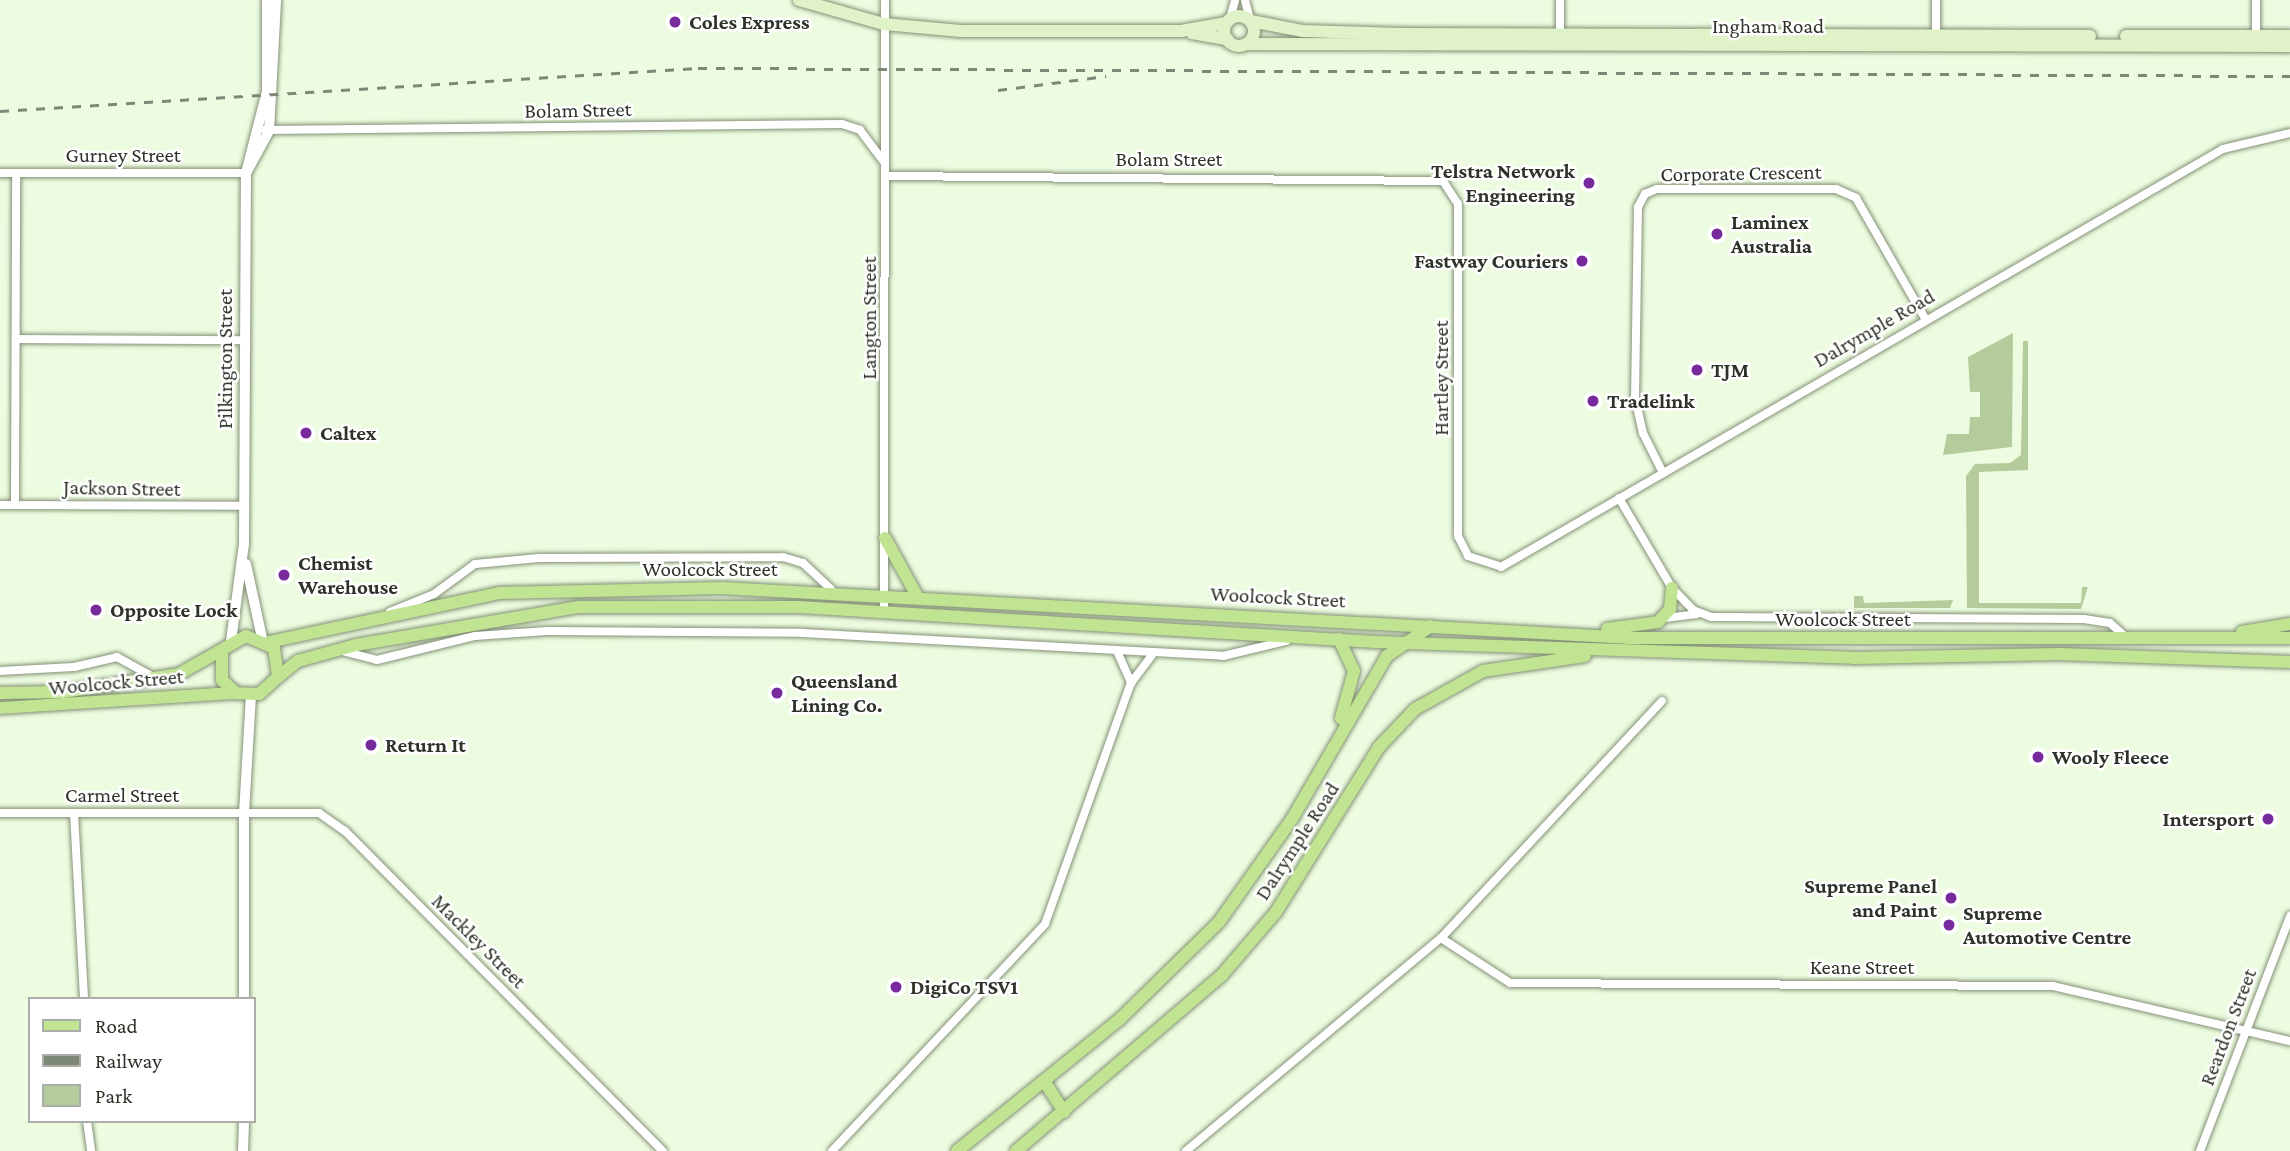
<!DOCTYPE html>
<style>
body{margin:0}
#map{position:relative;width:2290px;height:1151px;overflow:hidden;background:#edfce0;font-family:"Crimson Pro",serif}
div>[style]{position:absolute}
.green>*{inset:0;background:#b4cc9b}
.roads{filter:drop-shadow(0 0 2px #849177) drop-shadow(0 0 2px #849177)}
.minor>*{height:8px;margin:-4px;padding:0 4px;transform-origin:4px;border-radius:4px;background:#fff}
.tertiary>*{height:10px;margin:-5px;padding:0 5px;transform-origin:5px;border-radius:5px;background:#fff}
.secondary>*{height:12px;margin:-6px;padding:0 6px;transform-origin:6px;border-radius:6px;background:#e0f2c8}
.secondary>.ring{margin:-6px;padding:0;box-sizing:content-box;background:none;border:12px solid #e0f2c8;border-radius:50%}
.primary>*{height:12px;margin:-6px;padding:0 6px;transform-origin:6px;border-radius:6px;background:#c1e492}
.rail>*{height:2.5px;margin-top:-1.25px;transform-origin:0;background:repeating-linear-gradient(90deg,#7e8876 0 9px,transparent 0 18px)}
.dots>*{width:19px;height:19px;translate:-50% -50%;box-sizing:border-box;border:4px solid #fff;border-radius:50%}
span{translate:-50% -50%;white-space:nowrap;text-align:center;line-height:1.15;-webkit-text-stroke:5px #fff;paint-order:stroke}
.poi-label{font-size:21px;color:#2d3328;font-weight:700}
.left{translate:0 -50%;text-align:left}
.right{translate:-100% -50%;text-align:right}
.street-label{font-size:21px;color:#2d3328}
.legend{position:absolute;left:28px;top:997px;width:228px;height:126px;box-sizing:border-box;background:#fff;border:2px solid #abada9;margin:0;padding:9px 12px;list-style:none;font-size:21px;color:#2d3328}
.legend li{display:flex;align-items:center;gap:14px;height:35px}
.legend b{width:35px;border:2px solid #abada9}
</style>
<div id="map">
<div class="green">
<div style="clip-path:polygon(2013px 333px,2012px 447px,1943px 455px,1947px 434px,1969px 434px,1970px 417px,1980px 417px,1980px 392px,1970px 392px,1968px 357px)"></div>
<div style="clip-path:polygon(2023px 341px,2028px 341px,2028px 470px,1979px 472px,1979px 603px,2081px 603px,2082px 587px,2088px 587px,2081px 609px,1967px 608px,1966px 476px,1975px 464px,2010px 463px,2021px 455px)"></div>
<div style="clip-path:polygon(1854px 596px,1863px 596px,1864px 603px,1953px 600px,1950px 608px,1854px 608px)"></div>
</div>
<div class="roads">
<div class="minor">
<div style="left:1245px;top:0;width:21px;rotate:76deg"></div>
<div style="left:1230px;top:19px;width:20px;rotate:-75deg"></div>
<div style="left:1560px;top:39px;width:39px;rotate:-90deg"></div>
<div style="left:1936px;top:39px;width:39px;rotate:-90deg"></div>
<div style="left:2256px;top:39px;width:39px;rotate:-90deg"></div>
<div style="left:265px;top:130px;width:577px;rotate:-0.6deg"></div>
<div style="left:842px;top:124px;width:19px;rotate:18deg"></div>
<div style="left:860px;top:130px;width:38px;rotate:53deg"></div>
<div style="left:0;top:173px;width:246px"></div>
<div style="left:887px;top:176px;width:556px;rotate:0.52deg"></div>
<div style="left:1443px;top:181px;width:27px;rotate:57deg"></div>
<div style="left:1458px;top:204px;width:332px;rotate:90deg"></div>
<div style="left:1458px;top:536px;width:22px;rotate:63deg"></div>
<div style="left:1468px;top:556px;width:35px;rotate:18deg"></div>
<div style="left:1501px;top:567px;width:834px;rotate:-30.07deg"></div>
<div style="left:2223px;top:149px;width:69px;rotate:-13.4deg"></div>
<div style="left:16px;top:339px;width:228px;rotate:0.3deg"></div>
<div style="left:1663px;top:473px;width:45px;rotate:-116.6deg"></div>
<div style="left:1643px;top:433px;width:37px;rotate:-103deg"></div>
<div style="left:1635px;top:397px;width:190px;rotate:-89.1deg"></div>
<div style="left:1638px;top:207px;width:15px;rotate:-62deg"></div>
<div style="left:1645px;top:194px;width:13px;rotate:-23deg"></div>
<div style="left:1657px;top:189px;width:179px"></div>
<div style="left:1836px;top:189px;width:22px;rotate:24deg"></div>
<div style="left:1856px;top:198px;width:141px;rotate:60.2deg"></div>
<div style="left:1619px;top:498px;width:104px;rotate:59.5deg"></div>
<div style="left:1672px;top:588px;width:30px;rotate:46deg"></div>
<div style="left:1693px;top:610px;width:19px;rotate:21deg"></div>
<div style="left:1711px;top:617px;width:373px;rotate:0.3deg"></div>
<div style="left:2084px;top:619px;width:26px;rotate:9deg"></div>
<div style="left:2110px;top:623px;width:24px;rotate:42deg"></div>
<div style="left:15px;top:504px;width:331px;rotate:-89.8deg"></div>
<div style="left:0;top:505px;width:243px;rotate:0.2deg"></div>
<div style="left:390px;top:612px;width:48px;rotate:-22.2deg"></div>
<div style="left:434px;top:594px;width:51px;rotate:-36.2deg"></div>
<div style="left:475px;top:564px;width:64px;rotate:-5.4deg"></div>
<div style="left:539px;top:558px;width:244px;rotate:-0.2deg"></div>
<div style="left:783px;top:557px;width:21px;rotate:17deg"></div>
<div style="left:803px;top:563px;width:38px;rotate:43deg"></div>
<div style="left:884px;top:613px;width:613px;rotate:-89.91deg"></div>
<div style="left:1665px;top:618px;width:32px;rotate:-7deg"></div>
<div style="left:338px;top:650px;width:40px;rotate:14.4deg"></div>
<div style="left:377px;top:660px;width:101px;rotate:-13.8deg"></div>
<div style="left:475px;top:636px;width:72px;rotate:-4deg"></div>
<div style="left:547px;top:631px;width:255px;rotate:0.4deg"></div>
<div style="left:802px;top:633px;width:422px;rotate:3.1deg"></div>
<div style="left:1223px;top:656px;width:65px;rotate:-13.4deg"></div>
<div style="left:1117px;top:651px;width:35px;rotate:66deg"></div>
<div style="left:0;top:671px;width:74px;rotate:-3.1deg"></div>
<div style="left:74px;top:667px;width:44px;rotate:-13.1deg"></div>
<div style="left:117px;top:657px;width:46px;rotate:28.8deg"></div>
<div style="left:0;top:813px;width:319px"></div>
<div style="left:319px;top:813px;width:32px;rotate:35deg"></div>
<div style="left:345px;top:831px;width:451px;rotate:45.2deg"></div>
<div style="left:74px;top:813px;width:186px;rotate:86.9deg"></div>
<div style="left:1441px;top:938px;width:82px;rotate:33.1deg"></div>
<div style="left:1510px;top:983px;width:543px;rotate:0.32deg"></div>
<div style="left:2053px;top:986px;width:243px;rotate:13.1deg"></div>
<div style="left:87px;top:1121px;width:30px;rotate:82deg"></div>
<div style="left:832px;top:1151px;width:311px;rotate:-46.8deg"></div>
<div style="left:1045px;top:924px;width:256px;rotate:-70.4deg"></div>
<div style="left:1131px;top:683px;width:38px;rotate:-53deg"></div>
<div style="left:1186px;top:1151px;width:332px;rotate:-39.9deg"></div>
<div style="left:1441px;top:938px;width:324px;rotate:-47deg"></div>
<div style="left:2200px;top:1151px;width:252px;rotate:-69deg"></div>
</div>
<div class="tertiary">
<div style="left:246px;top:173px;width:48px;rotate:-61.3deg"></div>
<div style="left:269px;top:131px;width:131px;rotate:-86.9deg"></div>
<div style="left:246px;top:564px;width:76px;rotate:77.8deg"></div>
<div style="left:231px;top:641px;width:98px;rotate:-82.4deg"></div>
<div style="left:244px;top:544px;width:371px;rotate:-89.7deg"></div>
<div style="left:246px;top:173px;width:85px;rotate:-75.6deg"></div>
<div style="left:267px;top:91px;width:91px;rotate:-90deg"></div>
<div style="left:244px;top:999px;width:186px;rotate:-90deg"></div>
<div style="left:244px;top:813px;width:117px;rotate:-86.6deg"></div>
<div style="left:243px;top:1151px;width:30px;rotate:-88deg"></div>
</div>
<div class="secondary">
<div style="left:799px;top:0;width:88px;rotate:15.8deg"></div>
<div style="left:884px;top:24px;width:77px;rotate:5.2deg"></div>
<div style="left:961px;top:31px;width:220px"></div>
<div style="left:1181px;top:31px;width:46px;rotate:-10.1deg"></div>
<div class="ring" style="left:1224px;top:16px;width:18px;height:18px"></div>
<div style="left:1251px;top:21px;width:53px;rotate:10.9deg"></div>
<div style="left:1303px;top:31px;width:98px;rotate:1.8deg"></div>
<div style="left:1401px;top:34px;width:689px;rotate:0.17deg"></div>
<div style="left:1192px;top:33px;width:36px;rotate:10deg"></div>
<div style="left:2126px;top:36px;width:164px"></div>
<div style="left:1246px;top:44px;width:1044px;rotate:0.11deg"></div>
</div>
<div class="primary">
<div style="left:885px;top:538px;width:64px;rotate:61deg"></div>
<div style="left:1607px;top:629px;width:51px;rotate:-7.8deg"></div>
<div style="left:1658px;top:622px;width:18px;rotate:-47deg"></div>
<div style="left:1670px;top:609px;width:21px;rotate:-85deg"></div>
<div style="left:2242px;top:632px;width:49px;rotate:-9.5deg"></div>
<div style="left:1339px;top:639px;width:35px;rotate:65deg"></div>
<div style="left:1354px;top:671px;width:49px;rotate:105.5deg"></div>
<div style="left:269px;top:642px;width:235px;rotate:-12deg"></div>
<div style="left:499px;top:593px;width:223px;rotate:-1.3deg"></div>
<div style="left:722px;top:588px;width:910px;rotate:3.15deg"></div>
<div style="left:1631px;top:638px;width:659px"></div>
<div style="left:278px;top:677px;width:26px;rotate:-39deg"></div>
<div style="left:298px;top:661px;width:60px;rotate:-15.4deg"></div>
<div style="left:356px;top:645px;width:226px;rotate:-9.7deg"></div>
<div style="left:579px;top:607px;width:220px"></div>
<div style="left:799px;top:607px;width:578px;rotate:3.47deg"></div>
<div style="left:1376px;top:642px;width:478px;rotate:1.9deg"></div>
<div style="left:1854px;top:658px;width:205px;rotate:-1.1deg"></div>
<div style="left:2059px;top:654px;width:231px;rotate:2deg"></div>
<div style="left:0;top:693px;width:63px;rotate:-0.9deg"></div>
<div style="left:63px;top:692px;width:117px;rotate:-8.8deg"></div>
<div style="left:179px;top:674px;width:77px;rotate:-29.6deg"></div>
<div style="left:246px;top:636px;width:30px;rotate:23deg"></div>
<div style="left:274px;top:648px;width:29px;rotate:82deg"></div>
<div style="left:278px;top:677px;width:25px;rotate:138deg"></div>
<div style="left:259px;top:694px;width:23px;rotate:-178deg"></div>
<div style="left:236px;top:693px;width:19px;rotate:-137deg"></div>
<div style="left:222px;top:680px;width:28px;rotate:-90deg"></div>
<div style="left:0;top:708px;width:235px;rotate:-3.7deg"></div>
<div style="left:1044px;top:1081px;width:37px;rotate:57deg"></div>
<div style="left:957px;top:1151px;width:208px;rotate:-39deg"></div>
<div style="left:1119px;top:1020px;width:140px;rotate:-44.4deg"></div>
<div style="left:1219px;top:922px;width:126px;rotate:-54.7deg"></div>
<div style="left:1292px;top:819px;width:189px;rotate:-59.8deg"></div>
<div style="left:1387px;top:656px;width:53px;rotate:-34.3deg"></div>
<div style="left:1016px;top:1151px;width:270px;rotate:-40.5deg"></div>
<div style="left:1221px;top:976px;width:84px;rotate:-49.3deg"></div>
<div style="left:1276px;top:912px;width:195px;rotate:-58deg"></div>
<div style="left:1379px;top:747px;width:52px;rotate:-46.5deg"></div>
<div style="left:1415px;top:709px;width:78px;rotate:-29.2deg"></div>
<div style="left:1483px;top:671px;width:103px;rotate:-8.4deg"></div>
</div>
</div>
<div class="rail">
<div style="left:998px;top:90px;width:109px;rotate:-7.4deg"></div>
<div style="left:0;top:111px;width:699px;rotate:-3.53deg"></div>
<div style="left:698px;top:68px;width:1592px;rotate:0.29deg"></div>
</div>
<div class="dots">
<div style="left:675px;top:22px;background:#772a9c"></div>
<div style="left:1589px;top:183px;background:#772a9c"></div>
<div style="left:1717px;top:234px;background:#772a9c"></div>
<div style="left:1582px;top:261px;background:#772a9c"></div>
<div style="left:1697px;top:370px;background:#772a9c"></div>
<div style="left:1593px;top:401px;background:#772a9c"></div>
<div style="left:306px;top:433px;background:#772a9c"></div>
<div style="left:284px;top:575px;background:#772a9c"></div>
<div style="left:96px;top:610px;background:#772a9c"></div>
<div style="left:777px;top:693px;background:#772a9c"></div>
<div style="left:371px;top:745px;background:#772a9c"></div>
<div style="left:2038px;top:757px;background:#772a9c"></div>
<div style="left:2268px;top:819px;background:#772a9c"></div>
<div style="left:1951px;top:898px;background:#772a9c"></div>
<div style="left:1949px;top:925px;background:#772a9c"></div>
<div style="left:896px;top:987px;background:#772a9c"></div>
</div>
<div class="poi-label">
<span class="left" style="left:689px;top:22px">Coles Express</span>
<span class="right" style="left:1575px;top:183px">Telstra Network<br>Engineering</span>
<span class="left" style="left:1731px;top:234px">Laminex<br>Australia</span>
<span class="right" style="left:1568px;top:261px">Fastway Couriers</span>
<span class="left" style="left:1711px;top:370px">TJM</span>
<span class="left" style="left:1607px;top:401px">Tradelink</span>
<span class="left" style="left:320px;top:433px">Caltex</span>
<span class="left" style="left:298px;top:575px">Chemist<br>Warehouse</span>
<span class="left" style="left:110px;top:610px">Opposite Lock</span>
<span class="left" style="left:791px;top:693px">Queensland<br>Lining Co.</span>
<span class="left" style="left:385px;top:745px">Return It</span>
<span class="left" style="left:2052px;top:757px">Wooly Fleece</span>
<span class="right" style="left:2254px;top:819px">Intersport</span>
<span class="right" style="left:1937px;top:898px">Supreme Panel<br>and Paint</span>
<span class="left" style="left:1963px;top:925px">Supreme<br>Automotive Centre</span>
<span class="left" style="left:910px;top:987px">DigiCo TSV1</span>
</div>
<div class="street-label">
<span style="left:1768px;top:26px">Ingham Road</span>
<span style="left:578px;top:110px;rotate:-1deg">Bolam Street</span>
<span style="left:123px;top:155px">Gurney Street</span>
<span style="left:1169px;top:159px">Bolam Street</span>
<span style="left:1741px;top:173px;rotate:-1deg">Corporate Crescent</span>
<span style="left:869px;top:318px;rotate:-90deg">Langton Street</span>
<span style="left:1874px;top:328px;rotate:-30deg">Dalrymple Road</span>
<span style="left:225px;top:359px;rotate:-90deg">Pilkington Street</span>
<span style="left:1441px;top:378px;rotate:-90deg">Hartley Street</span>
<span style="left:122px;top:488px;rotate:1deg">Jackson Street</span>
<span style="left:710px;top:569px">Woolcock Street</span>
<span style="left:1278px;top:597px;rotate:3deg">Woolcock Street</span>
<span style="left:1843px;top:619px">Woolcock Street</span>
<span style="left:116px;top:682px;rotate:-5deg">Woolcock Street</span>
<span style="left:122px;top:795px">Carmel Street</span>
<span style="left:1297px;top:841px;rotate:-57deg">Dalrymple Road</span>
<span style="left:479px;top:941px;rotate:45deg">Mackley Street</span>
<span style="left:1862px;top:967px">Keane Street</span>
<span style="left:2228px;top:1027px;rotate:-69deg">Reardon Street</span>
</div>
<ul class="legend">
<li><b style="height:9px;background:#c1e492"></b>Road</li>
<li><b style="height:9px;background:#7e8876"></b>Railway</li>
<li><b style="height:19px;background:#b4cc9b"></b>Park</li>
</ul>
</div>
